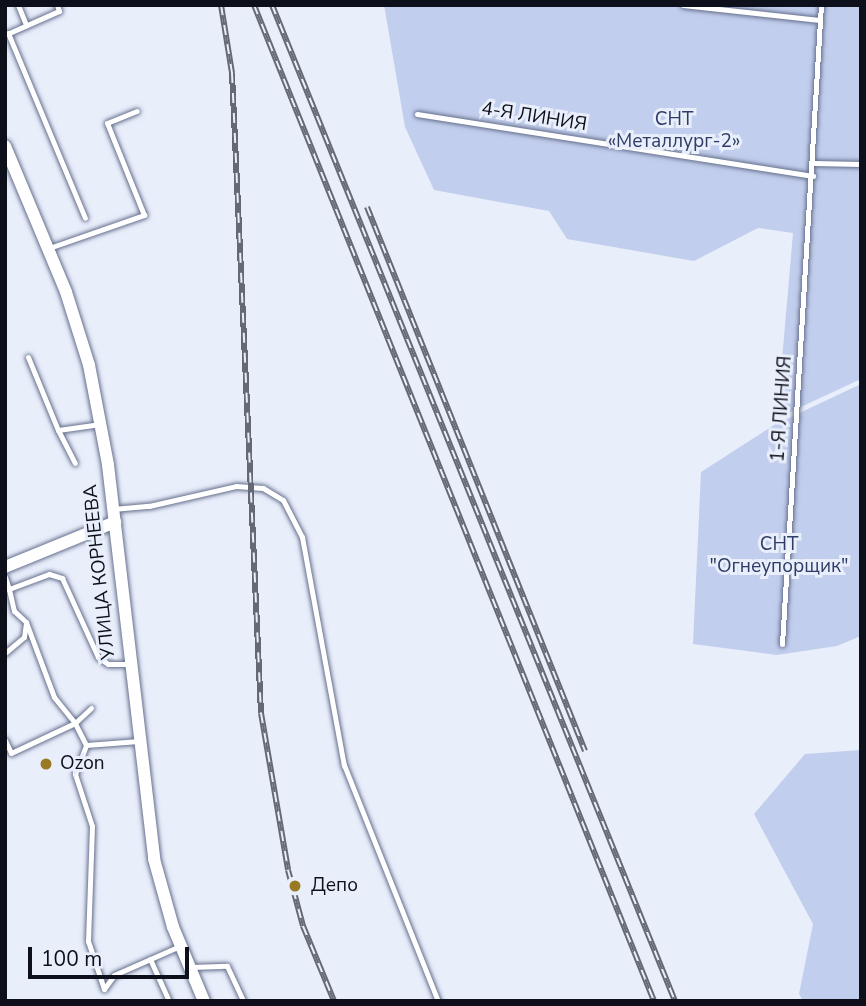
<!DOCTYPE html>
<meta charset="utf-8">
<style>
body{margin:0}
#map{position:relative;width:866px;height:1006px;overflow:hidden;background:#e9eefb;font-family:"Nunito Sans",sans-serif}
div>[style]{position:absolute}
.green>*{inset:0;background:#c2ceed}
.roads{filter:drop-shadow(0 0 2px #65708d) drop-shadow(0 0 2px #65708d)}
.service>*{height:5px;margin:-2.5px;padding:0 2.5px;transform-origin:2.5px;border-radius:2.5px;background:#fff}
.tertiary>*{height:12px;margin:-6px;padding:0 6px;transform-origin:6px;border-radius:6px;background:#fff}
.rail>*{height:6px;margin-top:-3px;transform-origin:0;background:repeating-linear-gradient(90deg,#e9eefb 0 10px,#656975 0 20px);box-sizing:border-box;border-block:2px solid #656975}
.dots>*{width:19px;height:19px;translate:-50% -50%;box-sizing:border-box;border:4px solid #e9eefb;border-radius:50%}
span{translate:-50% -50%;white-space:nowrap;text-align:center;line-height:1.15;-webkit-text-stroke:6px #e9eefb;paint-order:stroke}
.street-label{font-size:19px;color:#0d101b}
.park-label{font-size:19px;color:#2e3c67}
.poi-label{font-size:19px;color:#0d101b}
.left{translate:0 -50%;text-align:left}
.frame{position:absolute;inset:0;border:7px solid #0d101b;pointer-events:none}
.scale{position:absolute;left:28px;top:947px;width:161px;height:32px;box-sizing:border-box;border:4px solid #0d101b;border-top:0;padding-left:9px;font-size:21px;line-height:24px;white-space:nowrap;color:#0d101b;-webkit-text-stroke:5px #e9eefb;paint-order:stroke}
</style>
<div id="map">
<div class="green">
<div style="clip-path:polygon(384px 5px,861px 5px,861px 379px,777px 418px,793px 233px,758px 228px,694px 261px,567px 239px,549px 211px,434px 190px,405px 127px)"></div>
<div style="clip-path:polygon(861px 384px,861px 636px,837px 646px,777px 655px,693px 644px,701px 472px,774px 425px)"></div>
<div style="clip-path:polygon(861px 750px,861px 1001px,803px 1001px,799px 994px,813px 924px,754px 814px,805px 754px)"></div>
</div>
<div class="roads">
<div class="service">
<div style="left:18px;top:5px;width:22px;rotate:68deg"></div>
<div style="left:683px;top:5px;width:137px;rotate:6.3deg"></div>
<div style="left:8px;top:33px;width:200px;rotate:67.4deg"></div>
<div style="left:7px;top:34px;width:57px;rotate:-23.9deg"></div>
<div style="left:59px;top:11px;width:6px;rotate:-108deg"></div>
<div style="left:417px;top:114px;width:401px;rotate:8.9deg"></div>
<div style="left:814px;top:163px;width:47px;rotate:1.2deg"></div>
<div style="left:49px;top:248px;width:101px;rotate:-19.2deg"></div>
<div style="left:144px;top:215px;width:99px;rotate:-111.9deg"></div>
<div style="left:107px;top:123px;width:32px;rotate:-22deg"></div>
<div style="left:28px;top:357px;width:79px;rotate:67.7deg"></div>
<div style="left:58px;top:430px;width:43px;rotate:-7.9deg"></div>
<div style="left:58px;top:430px;width:37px;rotate:63deg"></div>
<div style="left:113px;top:509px;width:36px;rotate:-5deg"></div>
<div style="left:149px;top:506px;width:89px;rotate:-12.9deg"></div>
<div style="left:236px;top:486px;width:27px;rotate:4deg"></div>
<div style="left:263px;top:488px;width:23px;rotate:31deg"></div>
<div style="left:283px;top:500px;width:42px;rotate:62.8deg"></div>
<div style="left:302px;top:537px;width:232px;rotate:79.6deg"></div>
<div style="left:344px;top:765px;width:254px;rotate:68.3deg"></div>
<div style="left:5px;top:577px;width:13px;rotate:72deg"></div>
<div style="left:9px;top:589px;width:43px;rotate:-20.6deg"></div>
<div style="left:49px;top:574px;width:14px;rotate:17deg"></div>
<div style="left:62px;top:578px;width:87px;rotate:65.5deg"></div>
<div style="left:98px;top:657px;width:12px;rotate:35deg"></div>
<div style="left:108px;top:664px;width:22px"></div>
<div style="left:782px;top:644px;width:640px;rotate:-86.51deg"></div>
<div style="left:5px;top:653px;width:25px;rotate:-40deg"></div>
<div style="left:24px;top:637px;width:15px;rotate:-82deg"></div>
<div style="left:26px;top:622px;width:16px;rotate:-137deg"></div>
<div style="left:14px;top:611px;width:23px;rotate:-103deg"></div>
<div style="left:5px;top:740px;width:14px;rotate:65deg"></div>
<div style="left:11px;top:753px;width:71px;rotate:-25.1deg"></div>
<div style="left:75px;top:723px;width:33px;rotate:-129deg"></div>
<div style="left:54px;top:697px;width:80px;rotate:-110.5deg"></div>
<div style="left:86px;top:745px;width:25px;rotate:-117deg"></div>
<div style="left:75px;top:723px;width:22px;rotate:-43deg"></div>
<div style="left:150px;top:959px;width:46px;rotate:65.7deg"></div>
<div style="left:191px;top:967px;width:36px;rotate:-2deg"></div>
<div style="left:227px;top:966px;width:38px;rotate:65deg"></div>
<div style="left:104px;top:989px;width:51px;rotate:-108.4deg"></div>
<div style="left:88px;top:941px;width:115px;rotate:-88deg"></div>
<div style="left:92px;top:826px;width:55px;rotate:-108.1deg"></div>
<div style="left:75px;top:774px;width:31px;rotate:-69deg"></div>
<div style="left:86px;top:745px;width:53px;rotate:-4.3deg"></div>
<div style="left:104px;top:989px;width:17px;rotate:-54deg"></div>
<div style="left:114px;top:975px;width:72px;rotate:-23.7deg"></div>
</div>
<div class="tertiary">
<div style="left:5px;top:146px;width:158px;rotate:67.3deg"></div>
<div style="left:66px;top:292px;width:77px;rotate:72.5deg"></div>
<div style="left:89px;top:365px;width:102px;rotate:79.2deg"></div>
<div style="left:108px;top:465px;width:397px;rotate:83.3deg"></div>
<div style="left:154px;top:859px;width:71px;rotate:74.4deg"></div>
<div style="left:173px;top:927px;width:80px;rotate:67.3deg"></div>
<div style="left:5px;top:567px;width:119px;rotate:-22.2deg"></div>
</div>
</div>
<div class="rail">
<div style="left:221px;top:5px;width:69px;rotate:80.8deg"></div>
<div style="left:232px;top:73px;width:641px;rotate:87.41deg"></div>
<div style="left:261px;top:713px;width:159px;rotate:80.2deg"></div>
<div style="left:288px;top:870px;width:58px;rotate:75deg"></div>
<div style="left:303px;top:926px;width:81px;rotate:67.5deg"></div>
<div style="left:254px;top:5px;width:1073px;rotate:68.12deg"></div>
<div style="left:272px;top:5px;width:1074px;rotate:67.97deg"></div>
<div style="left:367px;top:207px;width:586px;rotate:68.16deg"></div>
</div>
<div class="dots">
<div style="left:46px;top:764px;background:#997a23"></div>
<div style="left:295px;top:886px;background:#997a23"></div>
</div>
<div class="street-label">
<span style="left:534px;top:117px;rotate:9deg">4-Я ЛИНИЯ</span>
<span style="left:782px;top:409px;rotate:-86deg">1-Я ЛИНИЯ</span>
<span style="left:100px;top:572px;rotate:-96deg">УЛИЦА КОРНЕЕВА</span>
</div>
<div class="park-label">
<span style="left:674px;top:131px">СНТ<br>«Металлург-2»</span>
<span style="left:779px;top:556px">СНТ<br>"Огнеупорщик"</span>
</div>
<div class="poi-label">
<span class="left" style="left:60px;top:764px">Ozon</span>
<span class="left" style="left:311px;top:886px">Депо</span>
</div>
<div class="frame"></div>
<div class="scale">100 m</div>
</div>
